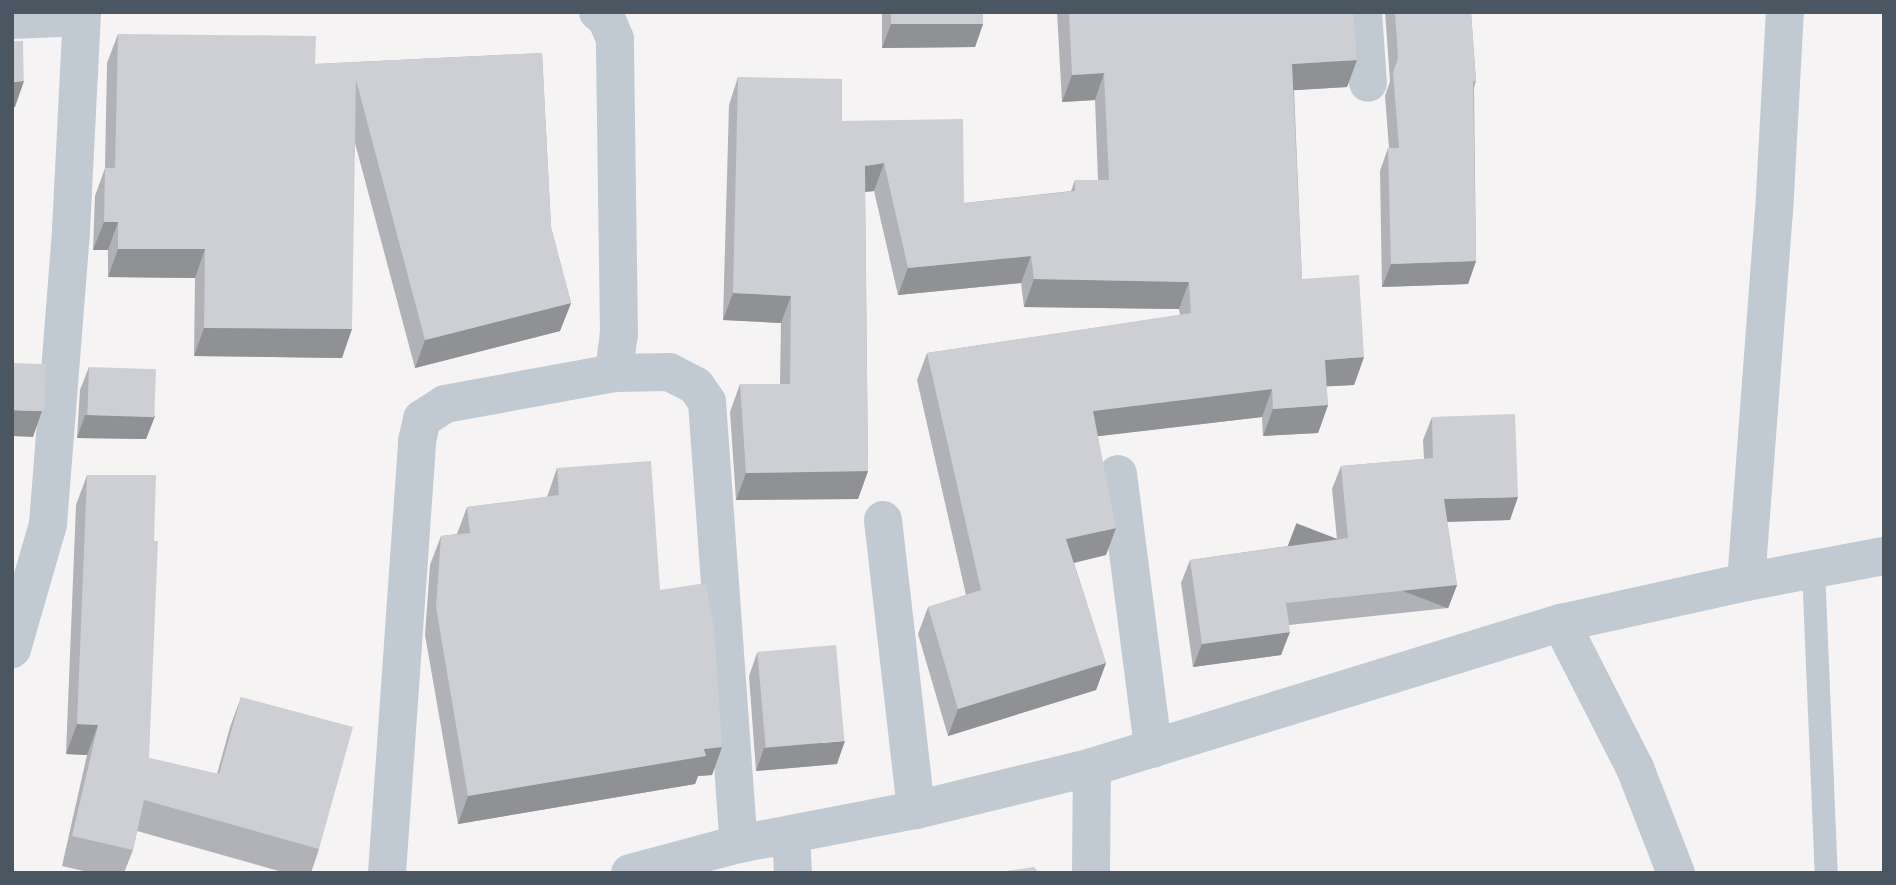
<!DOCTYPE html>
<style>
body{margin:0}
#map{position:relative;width:1896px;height:885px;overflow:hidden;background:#f5f3f3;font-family:"Open Sans",sans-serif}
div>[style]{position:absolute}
.service>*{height:23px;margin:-11.5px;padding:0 11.5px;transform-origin:11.5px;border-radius:11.5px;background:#c1cad2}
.minor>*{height:38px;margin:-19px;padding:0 19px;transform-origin:19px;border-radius:19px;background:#c1cad2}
.wall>*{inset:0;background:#b0b2b7}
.shaded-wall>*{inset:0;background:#909195;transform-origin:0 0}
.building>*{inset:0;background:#cdcfd5;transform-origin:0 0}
span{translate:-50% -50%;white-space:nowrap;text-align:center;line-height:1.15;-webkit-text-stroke:6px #fff;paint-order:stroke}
.frame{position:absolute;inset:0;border:14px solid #4a5661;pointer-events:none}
</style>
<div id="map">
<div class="service">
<div style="left:1813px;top:569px;width:304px;rotate:87.6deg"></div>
</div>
<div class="minor">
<div style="left:1363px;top:12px;width:71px;rotate:86deg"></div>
<div style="left:12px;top:20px;width:68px;rotate:-2.5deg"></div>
<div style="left:614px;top:373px;width:55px;rotate:-1deg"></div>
<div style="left:669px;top:372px;width:30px;rotate:27deg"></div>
<div style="left:696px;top:386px;width:19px;rotate:55deg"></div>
<div style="left:707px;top:402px;width:443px;rotate:85.9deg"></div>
<div style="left:1118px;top:474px;width:277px;rotate:82.7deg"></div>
<div style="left:883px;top:520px;width:292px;rotate:83.5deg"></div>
<div style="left:1746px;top:582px;width:370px;rotate:-85.7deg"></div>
<div style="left:1774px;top:213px;width:201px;rotate:-86.9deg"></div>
<div style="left:1561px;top:623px;width:163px;rotate:63deg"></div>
<div style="left:1635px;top:768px;width:113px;rotate:68.7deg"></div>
<div style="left:12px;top:649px;width:130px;rotate:-73.9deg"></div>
<div style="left:48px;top:524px;width:295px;rotate:-85.5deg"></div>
<div style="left:71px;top:230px;width:218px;rotate:-87.1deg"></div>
<div style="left:791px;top:835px;width:38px;rotate:87deg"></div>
<div style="left:387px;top:873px;width:433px;rotate:-86deg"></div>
<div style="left:417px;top:441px;width:23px;rotate:-77deg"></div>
<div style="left:422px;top:419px;width:27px;rotate:-33deg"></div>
<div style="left:445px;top:404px;width:172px;rotate:-10.4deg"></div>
<div style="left:614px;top:373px;width:38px;rotate:-83deg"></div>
<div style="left:619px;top:335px;width:296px;rotate:-90.8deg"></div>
<div style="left:615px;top:39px;width:23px;rotate:-113deg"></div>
<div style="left:606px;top:18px;width:10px;rotate:-143deg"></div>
<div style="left:630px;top:873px;width:113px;rotate:-14.9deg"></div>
<div style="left:739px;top:844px;width:180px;rotate:-10.9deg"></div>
<div style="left:916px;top:810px;width:181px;rotate:-13.7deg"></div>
<div style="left:1092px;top:767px;width:491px;rotate:-17.1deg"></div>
<div style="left:1561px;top:623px;width:189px;rotate:-12.5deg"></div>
<div style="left:1746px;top:582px;width:140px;rotate:-10.7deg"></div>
<div style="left:1091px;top:873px;width:106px;rotate:-89.5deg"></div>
</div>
<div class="wall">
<div style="clip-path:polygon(882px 12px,983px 12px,983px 24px,975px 47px,882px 48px)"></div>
<div style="clip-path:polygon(1057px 12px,1354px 12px,1357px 60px,1347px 87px,1294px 90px,1302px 279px,1364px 357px,1354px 385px,1326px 386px,1328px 405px,1318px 433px,1263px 436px,1262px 417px,1098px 436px,1106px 555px,1074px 563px,1106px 663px,1096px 690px,948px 736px,918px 634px,928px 607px,966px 595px,917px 380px,927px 353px,1180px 315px,1179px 309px,1024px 307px,1021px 283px,898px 295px,874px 191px,865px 192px,868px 471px,858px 499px,736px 500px,730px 412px,740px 384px,780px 384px,781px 323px,723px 320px,729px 105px,738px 77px,842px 121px,964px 203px,1071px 191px,1075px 180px,1098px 180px,1095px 100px,1062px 102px)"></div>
<div style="clip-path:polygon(1385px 12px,1471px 12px,1476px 81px,1474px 88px,1476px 261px,1468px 284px,1382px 287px,1380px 171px,1388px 148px,1389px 148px,1385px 96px,1390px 81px)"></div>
<div style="clip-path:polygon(118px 34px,315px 64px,542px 53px,551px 227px,571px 303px,560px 331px,415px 368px,355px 143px,342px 358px,194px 356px,195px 278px,108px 277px,108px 250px,93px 250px,95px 196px,105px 168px,107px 63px)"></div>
<div style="clip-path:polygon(89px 367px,155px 416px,146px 439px,77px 438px,80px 390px)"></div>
<div style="clip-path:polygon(1432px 417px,1510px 520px,1447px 522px,1457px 585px,1448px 608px,1289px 625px,1281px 655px,1193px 667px,1181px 583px,1190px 560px,1337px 539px,1332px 489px,1341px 466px,1424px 459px,1423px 440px)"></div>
<div style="clip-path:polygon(557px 468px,660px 590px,722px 747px,712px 775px,698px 776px,695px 784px,458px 824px,425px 635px,430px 565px,441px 536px,457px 534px,467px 507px,547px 497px)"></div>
<div style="clip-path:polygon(87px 475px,149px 758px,217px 774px,230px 727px,241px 697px,319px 849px,311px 873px,286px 873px,137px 831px,133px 850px,124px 873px,92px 873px,62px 866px,87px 755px,66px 754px,76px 505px)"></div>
<div style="clip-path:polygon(757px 653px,837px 764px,756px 771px,749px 676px)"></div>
</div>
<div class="shaded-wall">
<div style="clip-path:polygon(891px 24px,983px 24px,975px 47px,882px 48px)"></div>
<div style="clip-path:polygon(1357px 60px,1347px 87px,1282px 91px,1292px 64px)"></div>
<div style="clip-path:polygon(1104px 73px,1095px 100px,1062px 102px,1072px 75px)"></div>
<div style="clip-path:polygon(24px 81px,15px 107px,12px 107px,12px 82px)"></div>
<div style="clip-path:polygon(884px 163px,874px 191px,855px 193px,865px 166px)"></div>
<div style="clip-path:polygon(104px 222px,118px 222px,108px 250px,93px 250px)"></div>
<div style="clip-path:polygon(118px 249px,205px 249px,195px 278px,108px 277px)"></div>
<div style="clip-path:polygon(1031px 256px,1021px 283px,898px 295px,908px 268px)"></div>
<div style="clip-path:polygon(1476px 261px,1468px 284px,1382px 287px,1391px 264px)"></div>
<div style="clip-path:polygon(1034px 279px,1189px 282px,1179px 309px,1024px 307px)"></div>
<div style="clip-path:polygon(733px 293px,791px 296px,781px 323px,723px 320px)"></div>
<div style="clip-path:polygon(571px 303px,560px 331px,415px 368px,425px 340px)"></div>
<div style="clip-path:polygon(204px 328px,352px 329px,342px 358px,194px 356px)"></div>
<div style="clip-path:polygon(1364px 357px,1354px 385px,1315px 387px,1325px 360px)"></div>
<div style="clip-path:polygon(1272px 389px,1262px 417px,1083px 438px,1093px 411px)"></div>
<div style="clip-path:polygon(1328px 405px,1318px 433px,1263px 436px,1273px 409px)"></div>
<div style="clip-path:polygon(12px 410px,42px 411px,33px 437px,12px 436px)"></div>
<div style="clip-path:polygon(85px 415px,155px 416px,146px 439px,77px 438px)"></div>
<div style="clip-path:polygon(868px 471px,858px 499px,736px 500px,746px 473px)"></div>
<div style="clip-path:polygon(1518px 497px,1510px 520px,1436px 522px,1444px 499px)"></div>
<div style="clip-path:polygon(1116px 528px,1106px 555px,1056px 567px,1066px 539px)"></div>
<div style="left:1457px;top:585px;width:25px;height:172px;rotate:111deg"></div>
<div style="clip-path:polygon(1290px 632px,1281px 655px,1193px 667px,1202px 644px)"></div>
<div style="clip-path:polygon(1106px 663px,1096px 690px,948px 736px,958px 709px)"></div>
<div style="clip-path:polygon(77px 724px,98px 725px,87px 755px,66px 754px)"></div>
<div style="clip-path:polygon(845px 741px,837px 764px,756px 771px,764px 748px)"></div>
<div style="clip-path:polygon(722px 747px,712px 775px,698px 776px,695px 784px,458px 824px,468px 796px,704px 749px)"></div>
</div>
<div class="building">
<div style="left:891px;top:12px;width:92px;height:12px"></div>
<div style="clip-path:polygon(1069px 12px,1354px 12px,1357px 60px,1292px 64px,1302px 279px,1359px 275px,1364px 357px,1325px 360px,1328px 405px,1273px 409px,1272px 389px,1093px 411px,1116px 528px,1066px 539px,1106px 663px,958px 709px,928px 607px,981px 590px,927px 353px,1191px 313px,1189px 282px,1034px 279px,1031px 256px,908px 268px,884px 163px,865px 166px,868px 471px,746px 473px,740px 384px,790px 384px,791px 296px,733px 293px,738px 77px,842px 79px,842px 121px,963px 119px,964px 203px,1075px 191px,1075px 180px,1109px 180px,1104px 73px,1072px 75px)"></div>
<div style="clip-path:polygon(1395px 12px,1471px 12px,1476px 81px,1473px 81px,1476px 261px,1391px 264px,1388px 148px,1399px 148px,1393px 73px,1398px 58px)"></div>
<div style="clip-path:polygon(118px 34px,316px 36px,315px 64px,542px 53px,551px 227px,571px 303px,425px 340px,356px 80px,352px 329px,204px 328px,205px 249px,118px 249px,118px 222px,104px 222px,105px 168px,115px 168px)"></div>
<div style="left:23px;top:41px;width:40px;height:11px;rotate:89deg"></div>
<div style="left:12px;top:363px;width:34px;height:47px;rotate:2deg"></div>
<div style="left:89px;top:367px;width:67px;height:48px;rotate:2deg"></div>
<div style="clip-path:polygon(1515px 414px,1518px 497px,1444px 499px,1457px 585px,1286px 603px,1290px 632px,1202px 644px,1190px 560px,1348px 538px,1341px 466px,1433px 458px,1432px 417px)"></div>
<div style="clip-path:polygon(651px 461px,660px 590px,706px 583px,714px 628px,722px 747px,704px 749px,706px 756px,468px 796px,436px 607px,441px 536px,470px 533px,467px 507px,559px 495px,557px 468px)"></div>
<div style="clip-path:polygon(87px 475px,156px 475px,154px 541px,158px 541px,149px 758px,219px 774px,241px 697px,353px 727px,319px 849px,144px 800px,133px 850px,72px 836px,98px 725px,77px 724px)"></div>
<div style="left:836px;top:645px;width:96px;height:79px;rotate:85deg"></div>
<div style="clip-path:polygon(1034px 867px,1039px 873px,993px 873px)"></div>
</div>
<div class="frame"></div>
</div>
